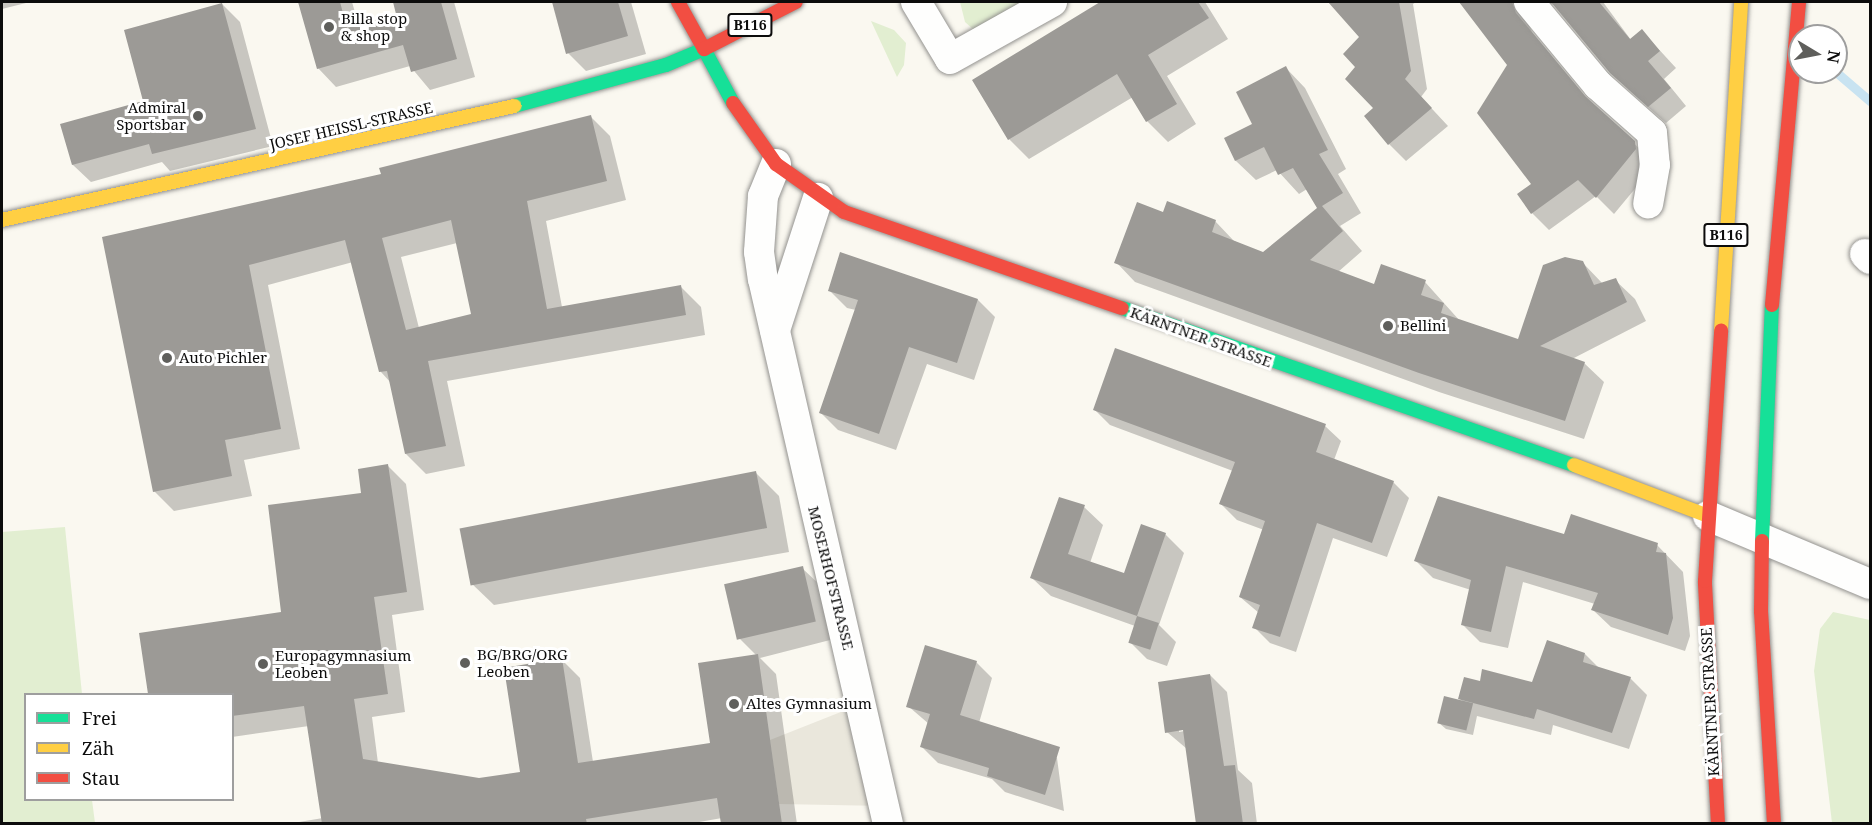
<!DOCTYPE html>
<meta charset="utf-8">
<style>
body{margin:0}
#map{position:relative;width:1872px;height:825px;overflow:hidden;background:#faf8f0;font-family:"Noto Serif",serif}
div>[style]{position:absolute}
.green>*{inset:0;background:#e2eed1}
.plaza>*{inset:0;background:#eae7dc}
.shadow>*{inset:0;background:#0003}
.stream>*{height:9px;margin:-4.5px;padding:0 4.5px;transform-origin:4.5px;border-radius:4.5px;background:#c8e3f1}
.building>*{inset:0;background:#9c9a96;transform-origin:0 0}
.roads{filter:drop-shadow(0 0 2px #93928f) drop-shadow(0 0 2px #93928f)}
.street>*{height:30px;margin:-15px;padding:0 15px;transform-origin:15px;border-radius:15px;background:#fefefd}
.fast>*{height:14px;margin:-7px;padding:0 7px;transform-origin:7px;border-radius:7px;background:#16e098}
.slow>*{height:14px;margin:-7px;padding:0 7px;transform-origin:7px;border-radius:7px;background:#ffcf43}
.jam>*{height:14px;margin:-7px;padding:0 7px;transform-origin:7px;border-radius:7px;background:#f24e42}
.dots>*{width:16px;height:16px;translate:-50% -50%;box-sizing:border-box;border:3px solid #fff;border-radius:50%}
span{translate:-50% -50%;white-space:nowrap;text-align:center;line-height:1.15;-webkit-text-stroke:6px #fff;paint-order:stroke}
.shield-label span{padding:2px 4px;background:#fff;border:2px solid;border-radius:4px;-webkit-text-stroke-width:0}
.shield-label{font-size:14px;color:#0c0c0c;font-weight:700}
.poi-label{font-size:15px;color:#0c0c0c}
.left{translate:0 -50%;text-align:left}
.right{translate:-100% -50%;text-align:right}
.street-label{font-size:15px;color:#0c0c0c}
.frame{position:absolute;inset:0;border:3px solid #0c0c0c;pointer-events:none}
.legend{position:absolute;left:24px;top:693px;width:210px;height:108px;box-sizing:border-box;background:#fff;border:2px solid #9e9e9e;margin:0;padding:8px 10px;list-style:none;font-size:18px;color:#0c0c0c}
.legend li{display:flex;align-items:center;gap:12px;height:30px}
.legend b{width:30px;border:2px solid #9e9e9e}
.north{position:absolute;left:1788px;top:24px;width:60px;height:60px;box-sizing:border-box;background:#fff;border:2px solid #9e9e9e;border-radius:50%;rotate:100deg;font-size:16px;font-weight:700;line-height:24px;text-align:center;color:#0c0c0c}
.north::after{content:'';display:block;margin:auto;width:21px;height:27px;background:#5f5f5c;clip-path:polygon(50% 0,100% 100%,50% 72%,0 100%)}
</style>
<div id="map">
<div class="green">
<div style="clip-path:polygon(960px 2px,1036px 2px,974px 30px,965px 22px)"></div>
<div style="clip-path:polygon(871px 21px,894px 30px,906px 43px,904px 65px,897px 77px)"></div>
<div style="clip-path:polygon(65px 527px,82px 694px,26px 694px,26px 800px,92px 800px,95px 823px,2px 823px,2px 532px)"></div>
<div style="clip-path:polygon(1833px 612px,1870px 620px,1870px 823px,1832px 823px,1814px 671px,1820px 629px)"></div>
</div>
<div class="plaza">
<div style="clip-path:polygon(861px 704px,884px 806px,779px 804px,770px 740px)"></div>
</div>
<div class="shadow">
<div style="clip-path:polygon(2px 2px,30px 2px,2px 9px)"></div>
<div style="clip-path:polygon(299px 2px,352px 2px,359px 26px,398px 15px,394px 2px,454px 2px,475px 77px,430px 90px,410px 66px,336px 87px,318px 68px)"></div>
<div style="clip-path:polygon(553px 2px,631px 2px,646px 54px,586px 71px,568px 53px)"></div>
<div style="clip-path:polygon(1103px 2px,1205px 2px,1228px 39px,1167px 76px,1196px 124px,1168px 142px,1147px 121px,1133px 97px,1029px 159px,1009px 139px,974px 80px)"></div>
<div style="clip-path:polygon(1416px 2px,1413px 4px,1427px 89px,1421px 97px,1448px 126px,1406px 161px,1389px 144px,1357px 67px,1361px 37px,1330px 3px)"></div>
<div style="clip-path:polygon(1461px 2px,1544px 2px,1528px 22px,1532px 32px,1595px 108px,1652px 160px,1653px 167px,1614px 214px,1596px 196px,1549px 230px,1532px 213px,1519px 195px,1533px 185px,1509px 65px)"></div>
<div style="clip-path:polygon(1545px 2px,1603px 2px,1631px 40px,1642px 31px,1676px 68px,1664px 79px,1686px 106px,1666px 123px,1629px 90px,1557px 6px)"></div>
<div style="clip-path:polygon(222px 4px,240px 22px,273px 146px,170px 171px,162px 162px,91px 182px,73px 165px,62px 125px,145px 102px)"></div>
<div style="clip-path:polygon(1286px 68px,1305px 88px,1346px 169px,1338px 174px,1361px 213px,1340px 226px,1362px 251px,1338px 272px,1374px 286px,1425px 282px,1460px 321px,1519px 341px,1582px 262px,1603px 284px,1615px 280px,1635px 299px,1646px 321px,1572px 359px,1584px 363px,1604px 382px,1584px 439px,1439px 392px,1135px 282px,1116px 262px,1164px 213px,1215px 221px,1234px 241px,1263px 254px,1319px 209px,1307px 189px,1299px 194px,1277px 170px,1256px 180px,1236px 161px,1226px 139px,1254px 125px)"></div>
<div style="clip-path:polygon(evenodd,590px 116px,610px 136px,626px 200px,546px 221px,562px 307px,681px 287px,701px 307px,705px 335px,447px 381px,465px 466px,426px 474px,406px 454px,391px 383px,381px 372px,353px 262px,268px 285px,300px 449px,244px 460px,252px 496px,174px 511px,154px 491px,103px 238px,383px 175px,590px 116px,457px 243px,472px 315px,419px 328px,401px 257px,457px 243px)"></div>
<div style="clip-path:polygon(829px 290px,978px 300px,995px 317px,974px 380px,927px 364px,896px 450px,838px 430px,820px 412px,856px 310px,847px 308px)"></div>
<div style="clip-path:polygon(1095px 410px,1325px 426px,1341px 441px,1334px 460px,1393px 482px,1409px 498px,1387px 557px,1333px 538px,1296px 652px,1270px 643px,1254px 627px,1259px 613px,1240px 597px,1264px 530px,1237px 520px,1221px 504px,1233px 471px,1110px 425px)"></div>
<div style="clip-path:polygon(388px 466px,406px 484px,424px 610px,392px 615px,405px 712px,372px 717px,378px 763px,479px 780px,522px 774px,562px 660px,580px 678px,593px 762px,711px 744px,757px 656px,740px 639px,802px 568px,821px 586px,834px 639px,760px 658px,776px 674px,797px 824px,723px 824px,722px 818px,688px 824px,287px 824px,323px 818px,309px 726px,232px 737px,232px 694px,149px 694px,141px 634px,283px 614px,363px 495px)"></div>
<div style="clip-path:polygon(756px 473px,779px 496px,789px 552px,494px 605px,470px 582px)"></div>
<div style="clip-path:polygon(1084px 507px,1103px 525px,1090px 563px,1125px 575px,1165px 534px,1184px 553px,1159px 625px,1176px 642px,1167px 666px,1147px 659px,1130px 642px,1135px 626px,1051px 596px,1032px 578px)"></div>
<div style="clip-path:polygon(1565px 535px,1657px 545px,1683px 572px,1690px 636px,1685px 651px,1611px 627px,1593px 610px,1595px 604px,1523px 582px,1508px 648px,1480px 642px,1463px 625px,1471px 590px,1433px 578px,1416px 561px)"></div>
<div style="clip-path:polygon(1585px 654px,1599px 668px,1630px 678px,1647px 695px,1629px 749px,1553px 725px,1551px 735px,1477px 716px,1473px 735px,1446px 729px,1439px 723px,1463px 702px,1460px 699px,1481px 683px,1533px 684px)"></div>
<div style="clip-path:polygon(976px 662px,992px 678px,979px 723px,1040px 742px,1057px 758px,1064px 811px,1005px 792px,992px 779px,938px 763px,922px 747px,929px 724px,908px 706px)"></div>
<div style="clip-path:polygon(evenodd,1210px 675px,1227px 692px,1238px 770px,1252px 783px,1257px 824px,1197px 824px,1187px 749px,1167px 732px,1210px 675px,1179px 729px,1190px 730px,1179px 732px,1179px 729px)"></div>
</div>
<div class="stream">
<div style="left:1836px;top:72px;width:45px;rotate:40.5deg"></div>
</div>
<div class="building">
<div style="clip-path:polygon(298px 2px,340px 2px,347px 28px,396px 14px,393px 2px,441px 2px,457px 59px,411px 72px,403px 45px,317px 69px)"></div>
<div style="clip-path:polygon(552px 2px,618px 2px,628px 36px,566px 54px)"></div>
<div style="clip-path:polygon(1100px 2px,1198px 2px,1209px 18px,1148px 55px,1177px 104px,1146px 122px,1117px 74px,1008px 140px,972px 80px)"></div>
<div style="clip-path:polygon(1328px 2px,1399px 2px,1411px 71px,1405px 79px,1432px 108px,1388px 145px,1364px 116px,1373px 108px,1345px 79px,1355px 67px,1343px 54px,1359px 37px)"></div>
<div style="clip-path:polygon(1459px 2px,1512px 2px,1516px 13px,1585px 96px,1635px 141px,1636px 149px,1596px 198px,1578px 180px,1531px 214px,1517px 194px,1531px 184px,1477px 113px,1507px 65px)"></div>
<div style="clip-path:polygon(1551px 2px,1599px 2px,1630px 39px,1642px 29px,1660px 51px,1648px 61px,1671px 88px,1648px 107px,1610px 73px)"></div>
<div style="clip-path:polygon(222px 3px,256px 129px,152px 154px,149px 144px,72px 165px,60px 124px,143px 101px,124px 30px)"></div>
<div style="clip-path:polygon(1286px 66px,1328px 150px,1319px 154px,1343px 193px,1322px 206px,1343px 231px,1310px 260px,1374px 284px,1381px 264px,1426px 280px,1421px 295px,1444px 303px,1441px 313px,1518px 339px,1543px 265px,1565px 257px,1583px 261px,1594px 285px,1616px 278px,1627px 302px,1540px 346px,1585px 362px,1565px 421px,1419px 373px,1114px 263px,1137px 202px,1163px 212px,1167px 201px,1216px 220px,1212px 232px,1263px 252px,1317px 208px,1293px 168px,1278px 175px,1264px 147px,1235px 161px,1224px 138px,1252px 124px,1236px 92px)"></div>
<div style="clip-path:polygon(evenodd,591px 115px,607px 181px,527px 201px,547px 309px,681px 285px,686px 315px,428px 361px,446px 446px,405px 454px,387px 371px,379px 372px,345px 240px,249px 265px,281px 429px,225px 440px,232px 476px,153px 492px,102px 237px,381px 174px,379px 168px,591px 115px,451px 220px,471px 314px,406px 330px,382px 238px,451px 220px)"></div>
<div style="clip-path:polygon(840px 252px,978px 299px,957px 363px,909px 347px,879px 434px,819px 413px,858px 300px,828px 291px)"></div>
<div style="clip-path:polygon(1115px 348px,1326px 424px,1316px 452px,1394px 481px,1372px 543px,1317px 523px,1280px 637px,1252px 628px,1260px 605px,1239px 597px,1265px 521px,1219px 504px,1235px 462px,1093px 410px)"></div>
<div style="clip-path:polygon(388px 464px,407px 592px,374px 597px,388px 694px,354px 699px,363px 759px,479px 778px,520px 772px,504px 668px,562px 658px,578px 763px,710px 743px,698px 663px,758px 654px,782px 824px,721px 824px,717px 798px,586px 819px,587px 824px,322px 824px,304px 706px,232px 716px,232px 694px,148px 694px,139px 633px,281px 612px,268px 505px,361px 493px,358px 469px)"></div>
<div style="left:756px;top:471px;width:58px;height:302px;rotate:79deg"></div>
<div style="clip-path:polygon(1438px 496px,1564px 534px,1571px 514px,1658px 543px,1656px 552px,1666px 553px,1673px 618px,1668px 635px,1591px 610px,1598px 593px,1506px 566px,1491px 632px,1461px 625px,1471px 580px,1414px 561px)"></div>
<div style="clip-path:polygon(1059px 497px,1085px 505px,1068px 554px,1124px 573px,1141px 524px,1166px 533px,1137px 616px,1030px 578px)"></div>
<div style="left:803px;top:566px;width:57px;height:81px;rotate:77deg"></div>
<div style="left:1137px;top:616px;width:23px;height:28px;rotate:18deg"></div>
<div style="clip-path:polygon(1547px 640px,1585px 653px,1583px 662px,1631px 677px,1612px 733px,1537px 709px,1534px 719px,1458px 699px,1464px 677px,1480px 681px,1482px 669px,1532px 682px)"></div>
<div style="clip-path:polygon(925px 645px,977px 661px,960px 715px,1060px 747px,1045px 795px,987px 776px,989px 768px,920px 747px,930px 714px,906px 707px)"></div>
<div style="clip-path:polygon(1210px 674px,1224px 766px,1235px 765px,1243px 824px,1196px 824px,1183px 730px,1165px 733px,1158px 682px)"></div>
<div style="left:1444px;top:696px;width:30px;height:28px;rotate:14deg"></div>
</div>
<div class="roads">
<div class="street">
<div style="left:916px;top:2px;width:66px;rotate:59.2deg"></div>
<div style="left:950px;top:59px;width:117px;rotate:-29.2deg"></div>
<div style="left:1529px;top:2px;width:108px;rotate:50.3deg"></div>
<div style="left:1598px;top:85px;width:72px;rotate:41.6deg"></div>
<div style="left:1652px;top:133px;width:32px;rotate:85deg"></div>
<div style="left:1655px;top:165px;width:39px;rotate:100deg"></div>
<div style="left:776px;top:164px;width:35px;rotate:112deg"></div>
<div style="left:763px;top:196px;width:56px;rotate:94.1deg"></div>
<div style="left:759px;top:252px;width:27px;rotate:82deg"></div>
<div style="left:763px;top:279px;width:559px;rotate:77.08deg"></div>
<div style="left:1865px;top:254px;width:7px;rotate:45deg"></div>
<div style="left:775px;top:330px;width:139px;rotate:-72deg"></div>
<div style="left:1708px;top:516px;width:176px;rotate:22.8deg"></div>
</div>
<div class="fast">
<div style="left:514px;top:106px;width:157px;rotate:-15.1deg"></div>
<div style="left:666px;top:65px;width:41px;rotate:-22.8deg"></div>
<div style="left:704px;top:49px;width:61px;rotate:61.8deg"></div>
<div style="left:1122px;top:308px;width:478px;rotate:19.2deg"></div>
<div style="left:1762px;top:541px;width:236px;rotate:-87.6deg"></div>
</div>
<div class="slow">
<div style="left:2px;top:220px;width:525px;rotate:-12.55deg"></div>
<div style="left:1721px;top:331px;width:330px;rotate:-86.5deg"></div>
<div style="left:1574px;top:465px;width:143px;rotate:20.8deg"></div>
</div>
<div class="jam">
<div style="left:678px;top:2px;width:54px;rotate:61deg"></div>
<div style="left:704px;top:49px;width:103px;rotate:-27.1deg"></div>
<div style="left:733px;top:103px;width:75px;rotate:54.8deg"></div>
<div style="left:776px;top:164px;width:83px;rotate:35.2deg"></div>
<div style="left:844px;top:212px;width:294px;rotate:19.1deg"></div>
<div style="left:1772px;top:305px;width:304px;rotate:-84.9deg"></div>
<div style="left:1762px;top:541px;width:70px;rotate:90.8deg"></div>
<div style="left:1761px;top:611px;width:213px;rotate:86.5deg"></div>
<div style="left:1718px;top:824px;width:243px;rotate:-93.1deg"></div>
<div style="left:1705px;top:581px;width:251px;rotate:-86.3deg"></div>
</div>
</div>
<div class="dots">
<div style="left:329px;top:27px;background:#5f5f5c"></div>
<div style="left:198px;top:116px;background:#5f5f5c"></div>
<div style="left:1388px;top:326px;background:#5f5f5c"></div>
<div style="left:167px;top:358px;background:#5f5f5c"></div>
<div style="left:465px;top:663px;background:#5f5f5c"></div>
<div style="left:263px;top:664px;background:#5f5f5c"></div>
<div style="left:734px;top:704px;background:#5f5f5c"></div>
</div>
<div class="shield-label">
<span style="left:750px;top:25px">B116</span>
<span style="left:1726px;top:235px">B116</span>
</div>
<div class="poi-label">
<span class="left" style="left:341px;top:27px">Billa stop<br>&amp; shop</span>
<span class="right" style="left:186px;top:116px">Admiral<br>Sportsbar</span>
<span class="left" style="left:1400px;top:326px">Bellini</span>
<span class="left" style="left:179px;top:358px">Auto Pichler</span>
<span class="left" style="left:477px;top:663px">BG/BRG/ORG<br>Leoben</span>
<span class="left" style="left:275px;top:664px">Europagymnasium<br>Leoben</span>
<span class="left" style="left:746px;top:704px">Altes Gymnasium</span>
</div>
<div class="street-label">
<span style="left:351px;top:126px;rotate:-13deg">JOSEF HEISSL-STRASSE</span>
<span style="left:1201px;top:337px;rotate:20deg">KÄRNTNER STRASSE</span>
<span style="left:831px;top:578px;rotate:76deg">MOSERHOFSTRASSE</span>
<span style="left:1710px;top:702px;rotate:-93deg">KÄRNTNER STRASSE</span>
</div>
<div class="frame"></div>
<ul class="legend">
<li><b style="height:8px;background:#16e098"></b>Frei</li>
<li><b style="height:8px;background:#ffcf43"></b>Zäh</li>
<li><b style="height:8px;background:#f24e42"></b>Stau</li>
</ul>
<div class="north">N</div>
</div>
